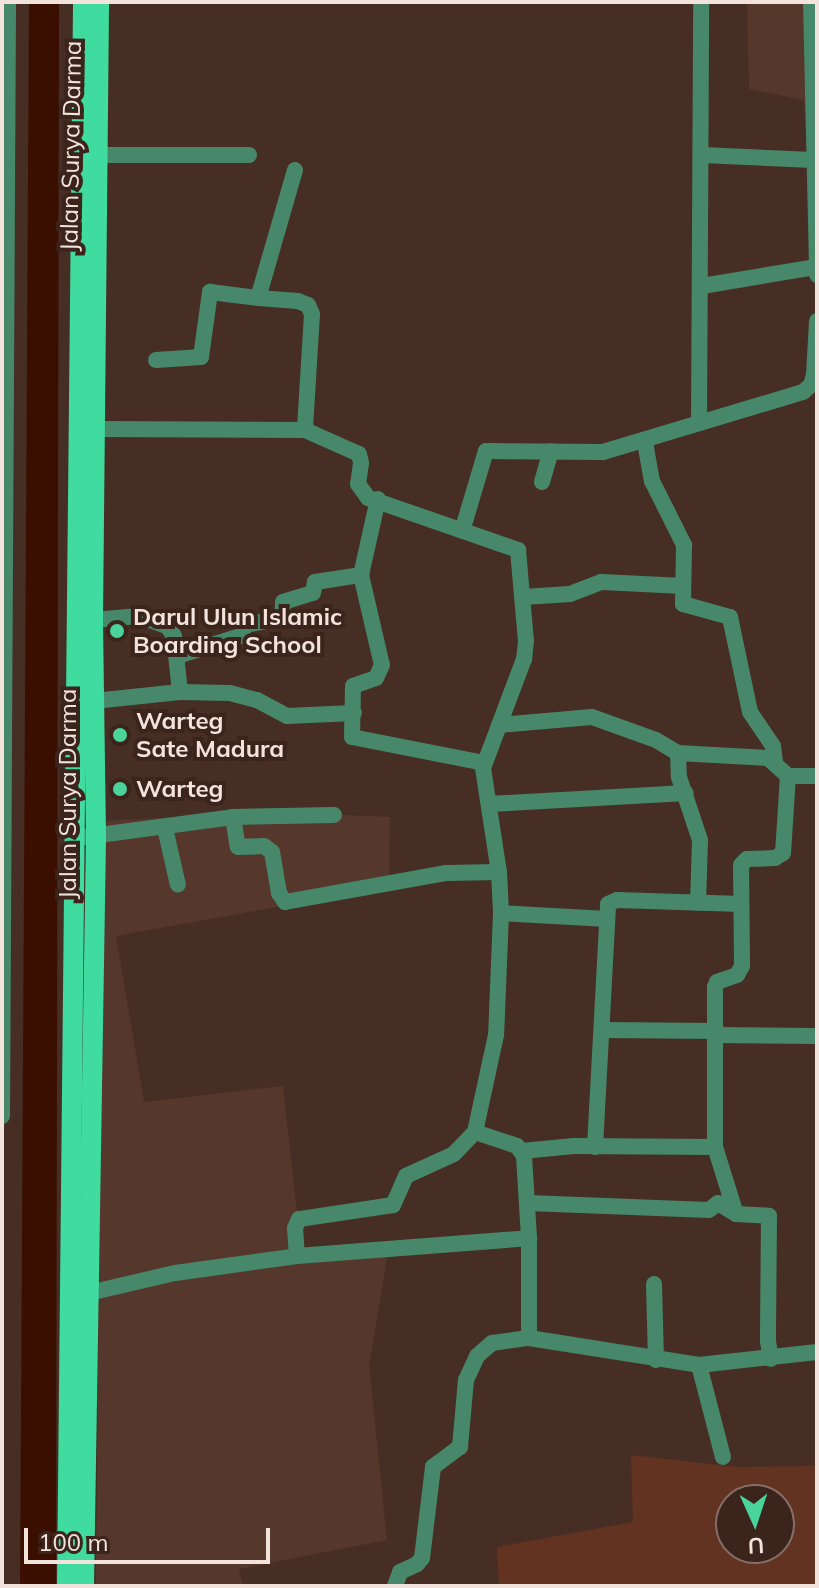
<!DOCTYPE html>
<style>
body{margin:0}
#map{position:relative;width:819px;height:1588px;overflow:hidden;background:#462e25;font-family:Mulish,sans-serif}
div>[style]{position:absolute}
.built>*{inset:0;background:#55372c}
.green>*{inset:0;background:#633321}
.water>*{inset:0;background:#3a0f00}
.minor>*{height:16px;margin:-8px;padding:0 8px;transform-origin:8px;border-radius:8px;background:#47886b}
.primary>*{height:20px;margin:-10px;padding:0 10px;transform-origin:10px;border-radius:10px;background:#40db9f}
.dots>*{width:22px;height:22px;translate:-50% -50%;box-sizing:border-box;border:4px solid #3b241c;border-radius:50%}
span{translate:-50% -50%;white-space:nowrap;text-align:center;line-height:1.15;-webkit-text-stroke:8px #3b241c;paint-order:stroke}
.street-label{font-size:24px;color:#f3e3dd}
.poi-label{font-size:24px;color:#f3e3dd;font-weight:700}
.left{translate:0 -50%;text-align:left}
.frame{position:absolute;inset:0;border:4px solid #f3e3dd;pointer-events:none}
.north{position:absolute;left:715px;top:1484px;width:80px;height:80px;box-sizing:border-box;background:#3b241c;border:2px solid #857069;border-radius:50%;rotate:177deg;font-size:22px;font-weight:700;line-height:32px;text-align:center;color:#f3e3dd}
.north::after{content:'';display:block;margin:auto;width:28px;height:36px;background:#4ad49c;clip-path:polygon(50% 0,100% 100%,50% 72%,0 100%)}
.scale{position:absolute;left:24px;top:1528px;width:246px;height:36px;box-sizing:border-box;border:4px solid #f3e3dd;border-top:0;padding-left:10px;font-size:24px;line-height:28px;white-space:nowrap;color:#f3e3dd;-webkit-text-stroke:6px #3b241c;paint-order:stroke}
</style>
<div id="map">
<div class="built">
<div style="clip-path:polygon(747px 2px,817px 2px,817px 330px,804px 100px,749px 89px)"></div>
<div style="clip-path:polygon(273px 812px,390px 817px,389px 887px,116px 936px,144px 1102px,283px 1086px,302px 1256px,388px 1252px,369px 1365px,387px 1540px,239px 1569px,243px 1586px,96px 1586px,103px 821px)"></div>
</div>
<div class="green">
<div style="clip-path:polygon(evenodd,631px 1455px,738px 1467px,817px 1466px,817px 1586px,499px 1586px,497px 1547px,633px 1522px,631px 1455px,731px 1500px,779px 1500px,779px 1548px,731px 1548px,731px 1500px)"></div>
</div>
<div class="water">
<div style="clip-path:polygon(29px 2px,59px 2px,56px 1586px,20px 1586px)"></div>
</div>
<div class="minor">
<div style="left:811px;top:2px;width:273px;rotate:88.7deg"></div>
<div style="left:97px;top:155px;width:152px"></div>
<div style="left:702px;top:155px;width:111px;rotate:2.6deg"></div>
<div style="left:295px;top:170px;width:133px;rotate:106.1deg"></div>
<div style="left:258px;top:298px;width:40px;rotate:4.3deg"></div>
<div style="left:298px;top:301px;width:11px;rotate:22deg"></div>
<div style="left:308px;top:305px;width:10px;rotate:66deg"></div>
<div style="left:312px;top:314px;width:116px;rotate:93.5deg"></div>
<div style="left:305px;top:430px;width:59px;rotate:24deg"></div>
<div style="left:359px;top:454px;width:9px;rotate:77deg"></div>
<div style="left:361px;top:463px;width:21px;rotate:98deg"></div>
<div style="left:358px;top:484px;width:17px;rotate:54deg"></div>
<div style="left:368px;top:498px;width:159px;rotate:19.1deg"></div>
<div style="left:518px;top:550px;width:91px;rotate:85deg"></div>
<div style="left:526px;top:641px;width:18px;rotate:96deg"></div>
<div style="left:524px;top:659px;width:116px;rotate:110.6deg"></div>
<div style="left:483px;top:768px;width:105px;rotate:81.3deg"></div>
<div style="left:499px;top:872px;width:41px;rotate:87.2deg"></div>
<div style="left:501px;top:913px;width:122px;rotate:92.3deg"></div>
<div style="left:496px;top:1035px;width:99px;rotate:102.2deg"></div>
<div style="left:475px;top:1132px;width:30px;rotate:134deg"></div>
<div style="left:454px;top:1154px;width:53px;rotate:155.4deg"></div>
<div style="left:406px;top:1176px;width:32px;rotate:114deg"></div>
<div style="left:393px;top:1205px;width:95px;rotate:171.5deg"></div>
<div style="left:299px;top:1219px;width:10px;rotate:114deg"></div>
<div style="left:295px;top:1228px;width:28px;rotate:86deg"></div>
<div style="left:702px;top:286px;width:116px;rotate:-9.5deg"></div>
<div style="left:156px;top:360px;width:45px;rotate:-3.8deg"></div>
<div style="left:201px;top:357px;width:66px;rotate:-82.1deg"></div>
<div style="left:210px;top:292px;width:48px;rotate:7.1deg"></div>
<div style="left:699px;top:422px;width:420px;rotate:-89.7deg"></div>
<div style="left:94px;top:429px;width:211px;rotate:0.3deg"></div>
<div style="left:645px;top:442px;width:40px;rotate:80deg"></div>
<div style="left:652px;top:481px;width:72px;rotate:63.4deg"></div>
<div style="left:684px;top:545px;width:59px;rotate:91deg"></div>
<div style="left:683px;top:604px;width:49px;rotate:15.5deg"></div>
<div style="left:730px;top:617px;width:97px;rotate:78.1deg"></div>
<div style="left:750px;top:712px;width:41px;rotate:55.9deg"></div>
<div style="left:773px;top:746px;width:16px;rotate:83deg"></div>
<div style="left:542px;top:482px;width:32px;rotate:-74deg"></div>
<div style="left:378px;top:499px;width:78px;rotate:102.6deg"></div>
<div style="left:361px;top:575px;width:92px;rotate:76.9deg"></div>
<div style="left:382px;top:665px;width:14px;rotate:115deg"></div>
<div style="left:376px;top:678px;width:24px;rotate:161deg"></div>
<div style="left:353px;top:686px;width:51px;rotate:91.1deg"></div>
<div style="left:352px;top:737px;width:135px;rotate:11.1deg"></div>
<div style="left:463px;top:528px;width:80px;rotate:-73.4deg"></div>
<div style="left:486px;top:451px;width:117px;rotate:0.5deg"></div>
<div style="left:603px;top:452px;width:209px;rotate:-16.7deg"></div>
<div style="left:803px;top:392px;width:11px;rotate:-41deg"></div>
<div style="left:811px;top:385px;width:10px;rotate:-73deg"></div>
<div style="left:814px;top:375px;width:54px;rotate:-86.8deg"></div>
<div style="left:523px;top:597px;width:47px;rotate:-3.7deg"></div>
<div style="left:570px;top:594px;width:34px;rotate:-21deg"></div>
<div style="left:602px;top:582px;width:81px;rotate:2.8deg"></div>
<div style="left:93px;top:620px;width:46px;rotate:-5deg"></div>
<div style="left:139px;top:616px;width:30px;rotate:20deg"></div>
<div style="left:167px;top:626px;width:12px;rotate:55deg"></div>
<div style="left:174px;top:636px;width:56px;rotate:83.9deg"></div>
<div style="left:177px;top:656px;width:67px;rotate:-17.4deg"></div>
<div style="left:241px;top:636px;width:12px;rotate:-70deg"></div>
<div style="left:245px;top:625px;width:38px;rotate:-11deg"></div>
<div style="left:282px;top:618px;width:16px;rotate:-86deg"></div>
<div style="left:283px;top:602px;width:31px;rotate:-17deg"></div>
<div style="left:313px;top:593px;width:11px;rotate:-80deg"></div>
<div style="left:315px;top:582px;width:47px;rotate:-8.7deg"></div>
<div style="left:94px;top:701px;width:86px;rotate:-6deg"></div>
<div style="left:180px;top:692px;width:50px;rotate:1.1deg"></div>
<div style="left:230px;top:693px;width:28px;rotate:15deg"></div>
<div style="left:257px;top:700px;width:34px;rotate:28deg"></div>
<div style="left:287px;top:716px;width:67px;rotate:-2.6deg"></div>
<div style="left:499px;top:725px;width:93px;rotate:-4.9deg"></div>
<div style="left:592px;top:717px;width:68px;rotate:19.8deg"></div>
<div style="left:656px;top:740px;width:26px;rotate:31deg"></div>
<div style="left:678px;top:753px;width:90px;rotate:3.2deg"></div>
<div style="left:768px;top:758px;width:27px;rotate:42deg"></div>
<div style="left:788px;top:776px;width:77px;rotate:93.7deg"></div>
<div style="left:783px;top:853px;width:9px;rotate:148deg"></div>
<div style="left:775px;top:858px;width:28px;rotate:178deg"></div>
<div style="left:747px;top:859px;width:8px;rotate:135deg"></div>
<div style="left:741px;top:865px;width:101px;rotate:89.4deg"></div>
<div style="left:742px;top:966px;width:10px;rotate:119deg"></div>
<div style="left:737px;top:975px;width:21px;rotate:161deg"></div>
<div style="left:717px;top:982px;width:5px;rotate:112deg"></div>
<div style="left:715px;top:987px;width:160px;rotate:90deg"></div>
<div style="left:715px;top:1147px;width:70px;rotate:72.6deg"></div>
<div style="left:736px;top:1214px;width:21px;rotate:-149deg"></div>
<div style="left:718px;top:1203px;width:11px;rotate:142deg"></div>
<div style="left:709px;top:1210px;width:181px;rotate:-177.8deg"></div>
<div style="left:678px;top:753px;width:24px;rotate:88deg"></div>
<div style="left:679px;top:777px;width:66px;rotate:71.6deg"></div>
<div style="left:700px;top:840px;width:63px;rotate:91.8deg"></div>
<div style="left:788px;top:776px;width:29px"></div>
<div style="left:490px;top:804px;width:196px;rotate:-3.2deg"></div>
<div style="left:233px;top:817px;width:30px;rotate:81deg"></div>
<div style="left:238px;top:847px;width:26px;rotate:-2deg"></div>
<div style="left:264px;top:846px;width:10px;rotate:37deg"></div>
<div style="left:272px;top:852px;width:42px;rotate:80.3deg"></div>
<div style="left:279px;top:893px;width:11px;rotate:56deg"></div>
<div style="left:285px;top:902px;width:164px;rotate:-10.2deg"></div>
<div style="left:446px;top:873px;width:53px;rotate:-1.1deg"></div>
<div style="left:165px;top:828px;width:58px;rotate:77.2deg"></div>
<div style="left:84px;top:837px;width:150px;rotate:-7.6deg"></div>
<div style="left:233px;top:817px;width:101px;rotate:-1.1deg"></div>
<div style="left:501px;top:913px;width:106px;rotate:3.2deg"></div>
<div style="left:602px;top:1030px;width:115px;rotate:0.5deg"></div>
<div style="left:717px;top:1035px;width:100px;rotate:0.6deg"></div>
<div style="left:2px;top:1116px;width:1114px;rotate:-89.69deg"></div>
<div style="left:475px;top:1132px;width:44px;rotate:18.4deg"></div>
<div style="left:517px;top:1146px;width:12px;rotate:55deg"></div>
<div style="left:524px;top:1156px;width:82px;rotate:86.5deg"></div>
<div style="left:529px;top:1238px;width:100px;rotate:90deg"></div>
<div style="left:595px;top:1147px;width:243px;rotate:-86.9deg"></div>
<div style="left:608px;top:904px;width:10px;rotate:-24deg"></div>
<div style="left:617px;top:900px;width:124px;rotate:1.8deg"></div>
<div style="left:522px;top:1151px;width:52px;rotate:-5.5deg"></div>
<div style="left:574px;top:1146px;width:141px;rotate:0.4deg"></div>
<div style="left:736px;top:1214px;width:33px;rotate:3deg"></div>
<div style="left:769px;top:1216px;width:125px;rotate:90.5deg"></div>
<div style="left:768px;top:1341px;width:18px;rotate:81deg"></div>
<div style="left:654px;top:1284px;width:76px;rotate:88.5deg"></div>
<div style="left:89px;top:1293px;width:88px;rotate:-13.1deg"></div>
<div style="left:175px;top:1273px;width:123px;rotate:-7.9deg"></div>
<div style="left:297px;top:1256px;width:233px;rotate:-4.4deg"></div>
<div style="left:699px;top:1365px;width:95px;rotate:75.4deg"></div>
<div style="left:395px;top:1586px;width:15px;rotate:-70deg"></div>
<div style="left:400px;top:1572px;width:19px;rotate:-25deg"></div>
<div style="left:417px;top:1564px;width:8px;rotate:-50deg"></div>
<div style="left:422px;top:1558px;width:92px;rotate:-83.1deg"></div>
<div style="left:433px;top:1467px;width:34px;rotate:-37deg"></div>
<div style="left:460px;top:1447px;width:67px;rotate:-84.9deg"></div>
<div style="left:466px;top:1380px;width:26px;rotate:-65deg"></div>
<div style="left:477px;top:1356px;width:20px;rotate:-41deg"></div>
<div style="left:492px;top:1343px;width:37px;rotate:-8deg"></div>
<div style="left:529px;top:1338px;width:172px;rotate:9deg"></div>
<div style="left:699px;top:1365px;width:119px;rotate:-6.3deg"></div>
</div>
<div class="primary">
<div style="left:67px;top:1586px;width:1584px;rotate:-89.42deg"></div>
<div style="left:84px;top:1586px;width:749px;rotate:-89.08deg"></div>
<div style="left:96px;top:837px;width:217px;rotate:-90.8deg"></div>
<div style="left:93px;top:620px;width:618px;rotate:-89.44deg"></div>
</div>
<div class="dots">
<div style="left:117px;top:631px;background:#4ad49c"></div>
<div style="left:120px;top:735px;background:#4ad49c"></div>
<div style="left:120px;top:789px;background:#4ad49c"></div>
</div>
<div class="street-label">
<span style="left:71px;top:146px;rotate:-89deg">Jalan Surya Darma</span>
<span style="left:68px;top:794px;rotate:-90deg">Jalan Surya Darma</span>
</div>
<div class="poi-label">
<span class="left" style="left:133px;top:631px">Darul Ulun Islamic<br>Boarding School</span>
<span class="left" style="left:136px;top:735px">Warteg<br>Sate Madura</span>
<span class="left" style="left:136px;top:789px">Warteg</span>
</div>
<div class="frame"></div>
<div class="north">U</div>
<div class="scale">100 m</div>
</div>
